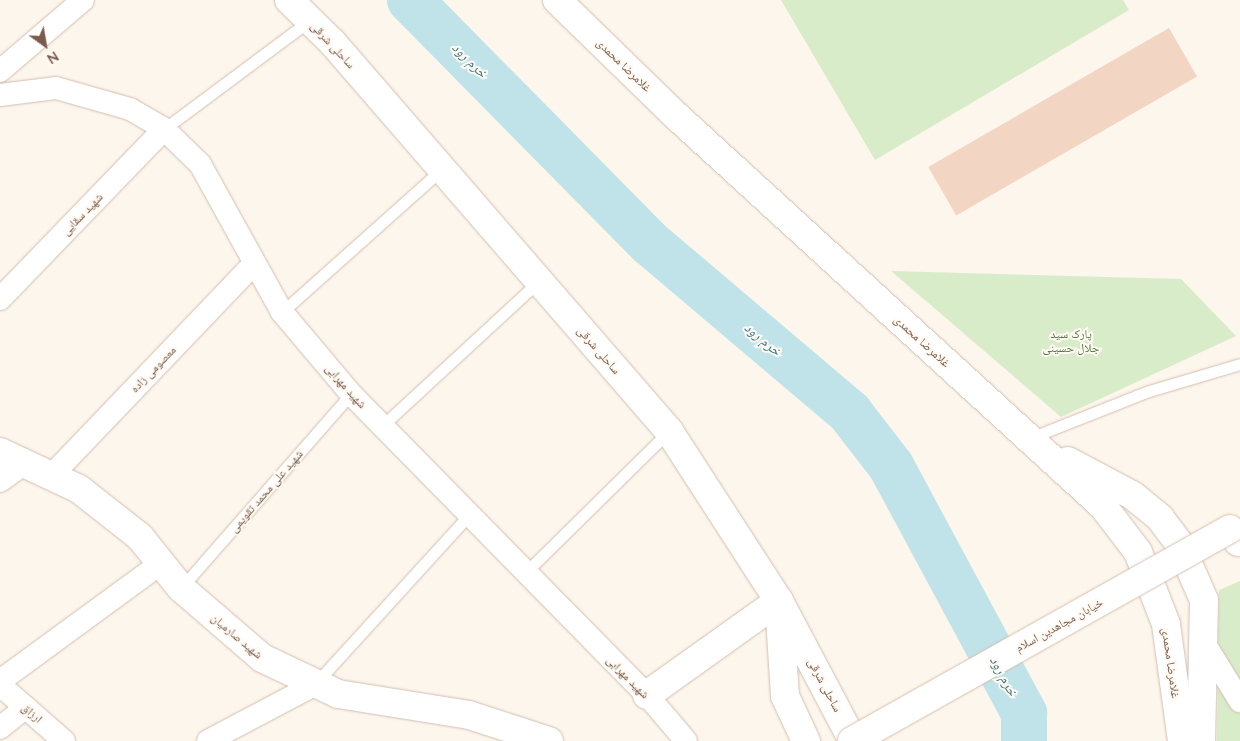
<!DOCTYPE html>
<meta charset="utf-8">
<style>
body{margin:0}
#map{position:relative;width:1240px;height:741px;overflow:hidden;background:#fdf6ec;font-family:Mulish,"Noto Naskh Arabic",sans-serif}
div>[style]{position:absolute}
.green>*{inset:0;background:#d8ecc9}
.river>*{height:46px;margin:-23px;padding:0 23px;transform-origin:23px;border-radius:23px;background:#bfe3e8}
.building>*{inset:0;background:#f3d5c3;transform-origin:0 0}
.roads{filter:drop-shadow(0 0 1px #d1beb0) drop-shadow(0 0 1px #d1beb0)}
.service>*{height:11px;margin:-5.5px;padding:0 5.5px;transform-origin:5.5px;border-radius:5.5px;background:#fff}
.minor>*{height:22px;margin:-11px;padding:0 11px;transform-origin:11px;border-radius:11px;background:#fff}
.tertiary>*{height:28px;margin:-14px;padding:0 14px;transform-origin:14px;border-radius:14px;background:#fff}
.secondary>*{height:28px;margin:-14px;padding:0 14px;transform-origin:14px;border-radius:14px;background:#fff}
.bridges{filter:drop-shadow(0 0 1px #d6c0b0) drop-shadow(0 0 1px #d6c0b0)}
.secondary-bridge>*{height:28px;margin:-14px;padding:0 14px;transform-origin:14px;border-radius:14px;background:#fff}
span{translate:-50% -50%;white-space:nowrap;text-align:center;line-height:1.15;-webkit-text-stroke:4px #fffaf3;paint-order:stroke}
.street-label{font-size:12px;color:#7a5c4d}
.park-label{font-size:12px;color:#537a41}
.water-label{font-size:14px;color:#437c86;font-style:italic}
.north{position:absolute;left:20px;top:20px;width:50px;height:50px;-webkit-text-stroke:4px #fffaf3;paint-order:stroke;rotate:148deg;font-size:14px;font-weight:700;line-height:20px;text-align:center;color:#7a5c4d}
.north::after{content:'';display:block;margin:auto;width:18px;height:22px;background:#7a5c4d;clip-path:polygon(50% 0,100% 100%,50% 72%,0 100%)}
</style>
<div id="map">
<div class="green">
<div style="clip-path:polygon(781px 0,1123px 0,1129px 10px,875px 160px)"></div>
<div style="clip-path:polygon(891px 271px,1181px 279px,1236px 336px,1061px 417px)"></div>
<div style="clip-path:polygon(1240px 581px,1240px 741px,1217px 741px,1219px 590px)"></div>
</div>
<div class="river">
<div style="left:410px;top:0;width:343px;rotate:45.4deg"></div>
<div style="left:651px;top:244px;width:261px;rotate:40.3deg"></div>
<div style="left:850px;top:413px;width:67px;rotate:52.3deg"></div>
<div style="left:891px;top:466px;width:281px;rotate:61.7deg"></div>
<div style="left:1024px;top:713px;width:28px;rotate:90deg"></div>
</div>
<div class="building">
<div style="left:1169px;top:28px;width:56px;height:278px;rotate:60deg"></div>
</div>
<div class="roads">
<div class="service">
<div style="left:164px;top:129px;width:182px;rotate:-36.7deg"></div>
<div style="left:282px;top:312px;width:215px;rotate:-41.8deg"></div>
<div style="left:383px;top:425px;width:212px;rotate:-42.7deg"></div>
<div style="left:1030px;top:438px;width:128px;rotate:-21.6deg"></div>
<div style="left:1149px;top:391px;width:95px;rotate:-16.5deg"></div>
<div style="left:525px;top:573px;width:202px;rotate:-44.6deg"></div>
<div style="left:181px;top:588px;width:258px;rotate:-48.8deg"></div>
<div style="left:316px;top:683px;width:226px;rotate:-47.7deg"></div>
</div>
<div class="minor">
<div style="left:0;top:71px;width:109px;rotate:-40.5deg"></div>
<div style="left:0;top:95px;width:56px;rotate:-7.1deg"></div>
<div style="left:56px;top:88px;width:77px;rotate:15.8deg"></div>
<div style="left:130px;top:109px;width:39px;rotate:30deg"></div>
<div style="left:164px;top:129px;width:50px;rotate:44.2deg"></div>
<div style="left:200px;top:164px;width:169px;rotate:61deg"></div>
<div style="left:282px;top:312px;width:107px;rotate:49.9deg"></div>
<div style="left:351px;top:394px;width:422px;rotate:45.5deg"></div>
<div style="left:647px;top:695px;width:60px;rotate:49.7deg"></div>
<div style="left:0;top:299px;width:236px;rotate:-46deg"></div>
<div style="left:53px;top:474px;width:289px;rotate:-46.3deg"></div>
<div style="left:0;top:481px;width:31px;rotate:-36deg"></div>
<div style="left:1206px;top:646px;width:65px;rotate:58.3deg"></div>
<div style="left:0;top:681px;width:200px;rotate:-36.2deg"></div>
<div style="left:0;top:685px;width:85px;rotate:41.2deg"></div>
<div style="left:0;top:728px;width:33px;rotate:-39deg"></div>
<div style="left:208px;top:741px;width:120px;rotate:-27.8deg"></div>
</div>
<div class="tertiary">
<div style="left:0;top:452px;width:87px;rotate:25.1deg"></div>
<div style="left:79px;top:489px;width:78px;rotate:38.2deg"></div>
<div style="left:140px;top:537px;width:65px;rotate:51.2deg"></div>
<div style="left:181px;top:588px;width:107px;rotate:40.8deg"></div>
<div style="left:262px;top:658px;width:84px;rotate:25.3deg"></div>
<div style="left:338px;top:694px;width:133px;rotate:9.1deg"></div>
<div style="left:469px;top:715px;width:84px;rotate:18deg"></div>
<div style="left:779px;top:601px;width:95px;rotate:86.4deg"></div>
<div style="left:785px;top:696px;width:50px;rotate:65deg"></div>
<div style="left:647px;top:695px;width:162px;rotate:-35.5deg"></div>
</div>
<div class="secondary">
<div style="left:289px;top:0;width:60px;rotate:44.3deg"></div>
<div style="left:332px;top:42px;width:515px;rotate:49.1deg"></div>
<div style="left:669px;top:431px;width:202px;rotate:57.1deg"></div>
<div style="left:779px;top:601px;width:158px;rotate:62.1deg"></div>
<div style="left:557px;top:0;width:162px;rotate:44.2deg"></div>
<div style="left:673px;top:113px;width:583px;rotate:42.43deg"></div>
<div style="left:1103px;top:506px;width:58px;rotate:52.7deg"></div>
<div style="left:1138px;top:552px;width:77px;rotate:68.7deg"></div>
<div style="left:1166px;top:624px;width:118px;rotate:82.2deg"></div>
<div style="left:1068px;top:461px;width:72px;rotate:28deg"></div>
<div style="left:1132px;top:495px;width:36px;rotate:39deg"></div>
<div style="left:1160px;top:518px;width:31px;rotate:53deg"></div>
<div style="left:1179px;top:543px;width:62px;rotate:66.3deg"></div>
<div style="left:1204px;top:600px;width:141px;rotate:91.2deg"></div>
<div style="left:1238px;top:542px;width:2px;rotate:-27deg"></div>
</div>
</div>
<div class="bridges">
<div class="secondary-bridge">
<div style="left:852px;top:741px;width:433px;rotate:-29.3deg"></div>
</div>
</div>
<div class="street-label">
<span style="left:333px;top:45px;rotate:47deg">ساحلی شرقی</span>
<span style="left:624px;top:65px;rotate:44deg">غلامرضا محمدی</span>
<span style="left:82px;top:214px;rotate:-46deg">شهید سقایی</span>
<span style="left:922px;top:341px;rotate:42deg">غلامرضا محمدی</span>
<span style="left:599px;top:350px;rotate:49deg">ساحلی شرقی</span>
<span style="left:153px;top:369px;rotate:-46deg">معصومی زاده</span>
<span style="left:346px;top:386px;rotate:48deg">شهید مهرابی</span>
<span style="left:266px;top:491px;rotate:-49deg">شهید علی محمد تقویمی</span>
<span style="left:1059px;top:625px;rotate:-29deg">خیابان مجاهدین اسلام</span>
<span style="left:237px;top:636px;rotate:40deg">شهید صارمیان</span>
<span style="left:1171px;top:663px;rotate:82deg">غلامرضا محمدی</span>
<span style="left:628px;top:677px;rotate:45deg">شهید مهرابی</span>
<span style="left:825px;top:685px;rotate:62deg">ساحلی شرقی</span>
<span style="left:32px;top:713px;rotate:41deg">ارزاق</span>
</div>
<div class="park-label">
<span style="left:1071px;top:341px">پارک سید<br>جلال حسینی</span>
</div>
<div class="water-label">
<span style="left:470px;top:60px;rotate:45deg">خرم رود</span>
<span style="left:763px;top:339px;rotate:40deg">خرم رود</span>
<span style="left:1004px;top:676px;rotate:62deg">خرم رود</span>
</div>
<div class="north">N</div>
</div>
